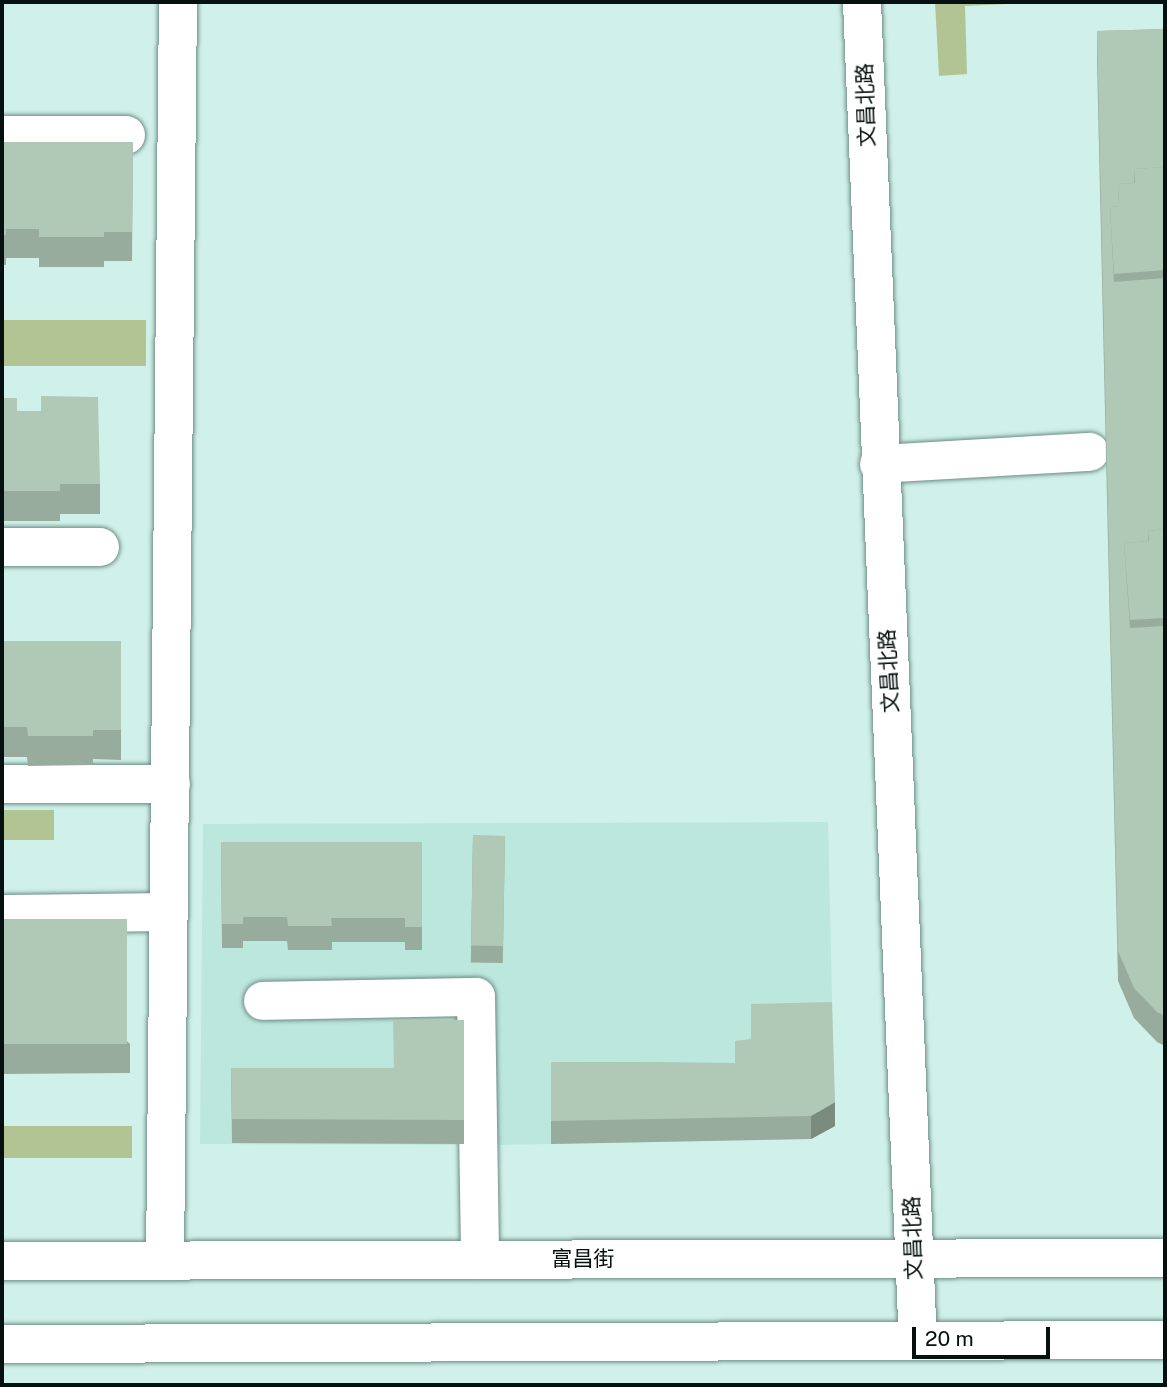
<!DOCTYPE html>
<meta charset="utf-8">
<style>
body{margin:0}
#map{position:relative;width:1167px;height:1387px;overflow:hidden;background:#d0f1e9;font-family:"Public Sans","Noto Sans SC",sans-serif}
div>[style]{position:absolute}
.built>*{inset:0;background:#bce7dd}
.green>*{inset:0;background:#b2c494;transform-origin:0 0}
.roads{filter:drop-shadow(0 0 2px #6d8c85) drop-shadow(0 0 2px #6d8c85)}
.minor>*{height:38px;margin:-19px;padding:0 19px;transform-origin:19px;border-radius:19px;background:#fff}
.major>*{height:38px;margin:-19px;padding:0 19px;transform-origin:19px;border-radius:19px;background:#fff}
.wall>*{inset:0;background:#97ac9d;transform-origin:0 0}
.shaded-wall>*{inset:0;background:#7b8c7f}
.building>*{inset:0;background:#b0c8b6;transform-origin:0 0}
span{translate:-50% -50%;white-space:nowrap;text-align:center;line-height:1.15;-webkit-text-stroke:7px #fff;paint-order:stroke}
.street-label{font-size:21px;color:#06110f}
.frame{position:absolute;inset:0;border:4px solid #06110f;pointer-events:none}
.scale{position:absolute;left:912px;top:1327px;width:138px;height:32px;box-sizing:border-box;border:4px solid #06110f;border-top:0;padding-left:9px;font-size:21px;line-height:24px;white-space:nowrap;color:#06110f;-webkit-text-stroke:5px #fff;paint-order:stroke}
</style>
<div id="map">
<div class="built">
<div style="clip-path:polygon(828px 822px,835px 1126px,811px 1139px,499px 1145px,200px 1144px,203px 824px)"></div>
</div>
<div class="green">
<div style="clip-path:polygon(935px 2px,1031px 2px,1031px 3px,965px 6px,967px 74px,939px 76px)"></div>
<div style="left:2px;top:320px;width:144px;height:46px"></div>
<div style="left:54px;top:810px;width:30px;height:52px;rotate:90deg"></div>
<div style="left:2px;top:1126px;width:130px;height:32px"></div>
</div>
<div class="roads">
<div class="minor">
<div style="left:862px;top:2px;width:1340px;rotate:87.61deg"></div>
<div style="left:2px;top:135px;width:124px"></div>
<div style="left:879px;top:464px;width:211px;rotate:-3.3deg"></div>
<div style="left:2px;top:547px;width:98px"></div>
<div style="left:2px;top:784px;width:169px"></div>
<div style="left:2px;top:914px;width:167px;rotate:-0.7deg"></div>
<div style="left:263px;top:1001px;width:213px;rotate:-1.1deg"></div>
<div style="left:476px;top:997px;width:263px;rotate:89.1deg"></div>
<div style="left:165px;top:1261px;width:1259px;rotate:-89.41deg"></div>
</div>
<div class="major">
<div style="left:2px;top:1261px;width:1163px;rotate:-0.15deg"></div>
<div style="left:2px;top:1344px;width:1163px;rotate:-0.2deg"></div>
</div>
</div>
<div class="wall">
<div style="clip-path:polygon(1165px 29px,1165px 1046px,1157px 1042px,1134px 1018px,1118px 981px,1097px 61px,1097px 31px)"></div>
<div style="clip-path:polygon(2px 142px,133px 142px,132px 261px,104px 261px,104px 267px,39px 267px,39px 258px,6px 258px,6px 265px,2px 265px)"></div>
<div style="clip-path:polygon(41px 396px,100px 484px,100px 514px,60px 514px,60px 521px,2px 521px,2px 398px,17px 411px,41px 411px)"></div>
<div style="clip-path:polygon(2px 641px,121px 641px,121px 760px,93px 759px,93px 765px,28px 766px,27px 757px,2px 757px)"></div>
<div style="left:505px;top:836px;width:127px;height:32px;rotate:91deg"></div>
<div style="clip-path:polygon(221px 842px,422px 842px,422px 950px,405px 950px,405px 942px,332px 942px,332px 950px,288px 950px,287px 941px,243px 941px,243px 948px,222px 948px)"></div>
<div style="clip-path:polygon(2px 919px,130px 1044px,130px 1073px,2px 1074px)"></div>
<div style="clip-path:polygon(464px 1020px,464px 1144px,232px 1143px,231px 1068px,393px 1068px)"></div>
<div style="clip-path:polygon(735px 1041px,835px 1126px,811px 1139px,551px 1144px,551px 1062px,735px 1063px)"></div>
</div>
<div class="shaded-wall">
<div style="clip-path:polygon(835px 1102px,835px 1126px,811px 1139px,811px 1116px)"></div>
</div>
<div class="building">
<div style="clip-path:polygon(1165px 29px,1165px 167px,1134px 169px,1134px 183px,1118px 184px,1119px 206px,1110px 207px,1114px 282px,1165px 278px,1165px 529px,1148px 531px,1148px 541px,1124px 543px,1130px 628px,1165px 626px,1165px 1016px,1157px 1012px,1134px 988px,1118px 951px,1097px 31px)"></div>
<div style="clip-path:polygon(2px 142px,133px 142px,132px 232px,104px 232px,104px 237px,39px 237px,39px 229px,6px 229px,6px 235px,2px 235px)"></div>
<div style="clip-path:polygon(1165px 167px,1165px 270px,1114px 274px,1110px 207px,1119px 206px,1118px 184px,1135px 183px,1134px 169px)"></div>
<div style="clip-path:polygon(41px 396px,98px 397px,100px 484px,60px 484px,60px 491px,2px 491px,2px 398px,17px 398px,17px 411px,41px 411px)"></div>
<div style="clip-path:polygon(1165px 529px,1165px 618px,1130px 620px,1124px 543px,1149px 541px,1148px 531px)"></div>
<div style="clip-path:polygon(2px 641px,121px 641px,121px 730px,93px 730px,93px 736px,28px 736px,27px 727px,2px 727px)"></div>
<div style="left:505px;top:836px;width:110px;height:32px;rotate:91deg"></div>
<div style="clip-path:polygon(221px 842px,422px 842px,422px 927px,405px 927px,405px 918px,331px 918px,332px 926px,288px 926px,287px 917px,243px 917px,243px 924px,222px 924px)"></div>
<div style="left:2px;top:919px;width:125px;height:125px"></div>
<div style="clip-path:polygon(832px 1002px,835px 1102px,811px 1116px,551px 1121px,551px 1062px,735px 1063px,735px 1041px,751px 1039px,751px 1004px)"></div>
<div style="clip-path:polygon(393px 1020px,464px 1020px,464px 1120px,232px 1119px,231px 1068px,394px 1068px)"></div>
</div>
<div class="street-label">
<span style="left:866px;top:105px;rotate:-92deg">文昌北路</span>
<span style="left:889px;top:671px;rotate:-93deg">文昌北路</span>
<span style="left:913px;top:1238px;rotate:-92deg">文昌北路</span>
<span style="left:583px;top:1259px">富昌街</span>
</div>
<div class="frame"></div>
<div class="scale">20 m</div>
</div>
